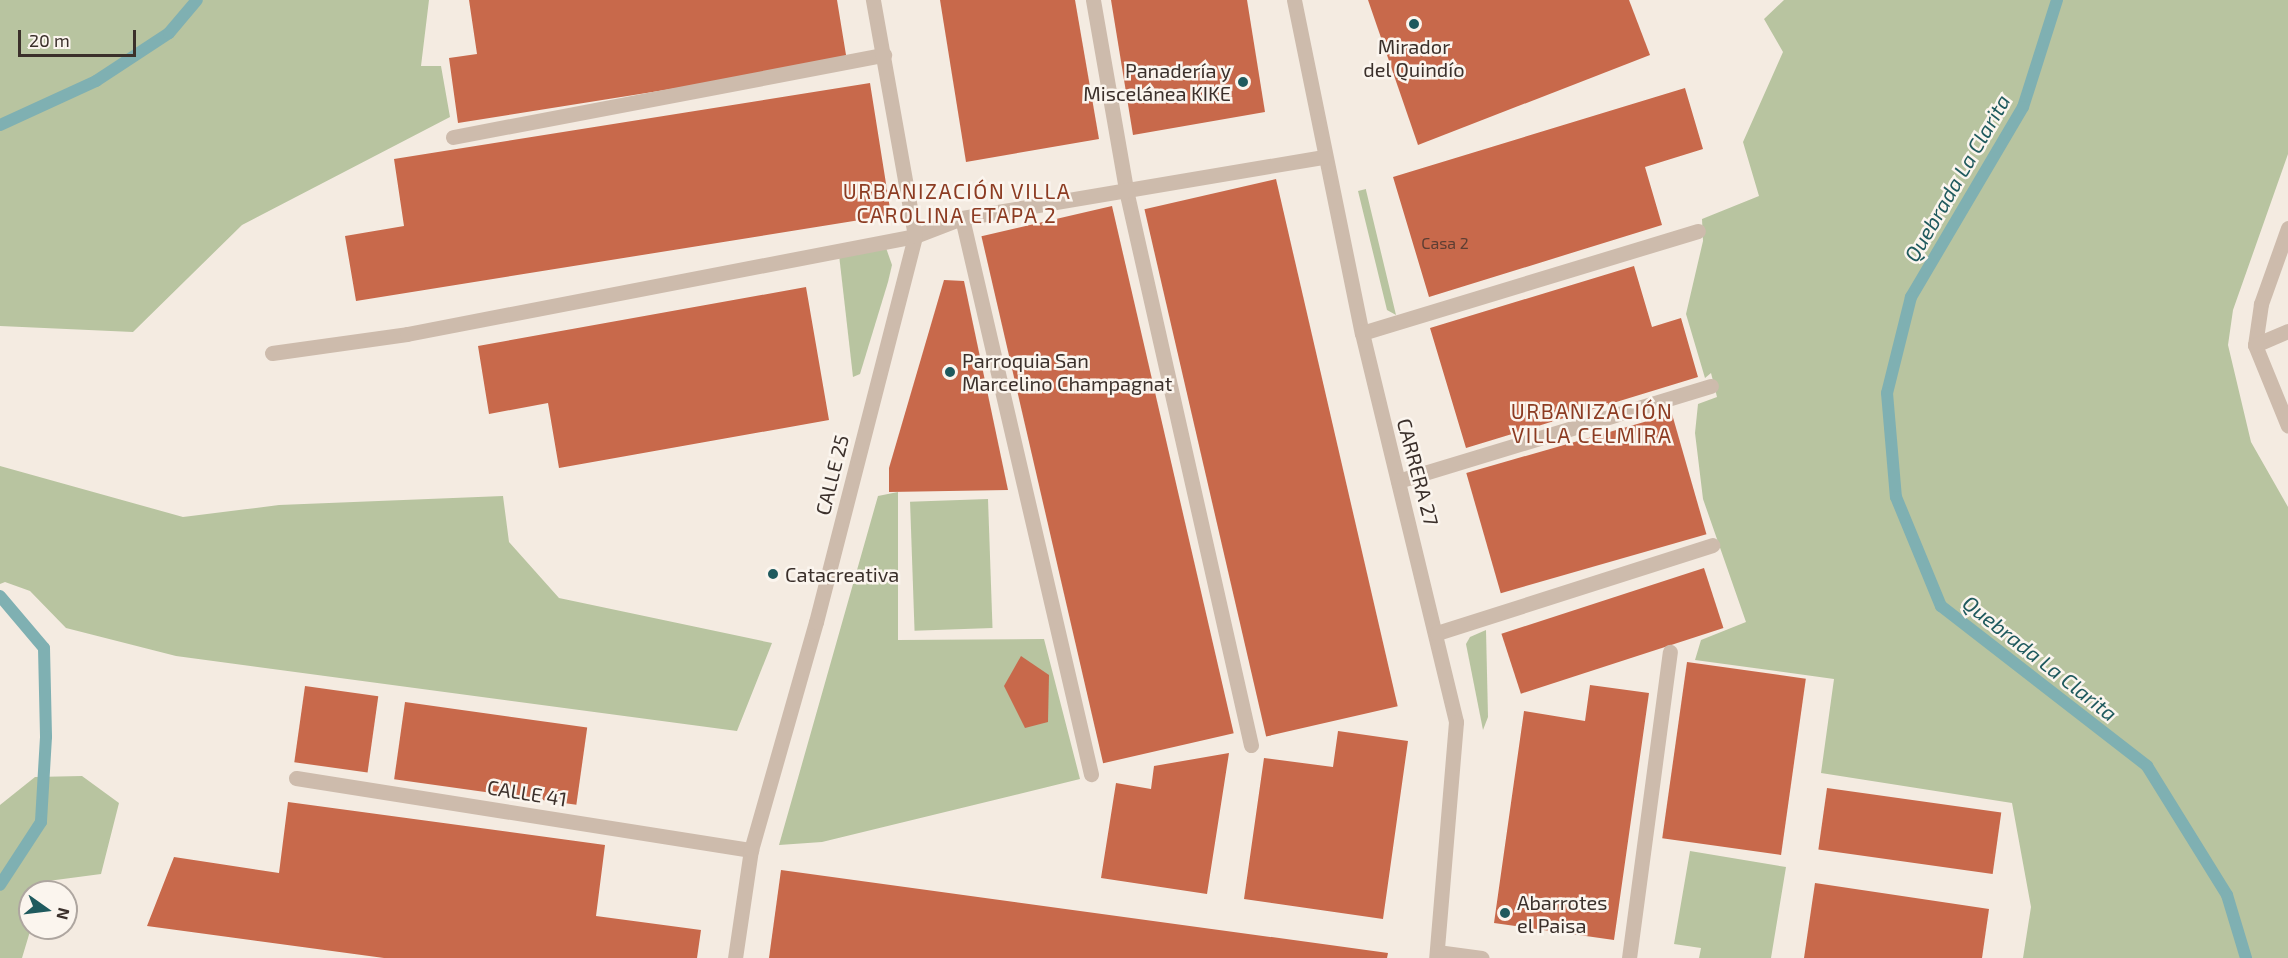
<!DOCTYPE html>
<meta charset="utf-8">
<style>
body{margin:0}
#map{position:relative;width:2288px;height:958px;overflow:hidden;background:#f4ebe1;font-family:"Exo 2",sans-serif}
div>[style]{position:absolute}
.green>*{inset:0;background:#b8c4a0;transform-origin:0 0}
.stream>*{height:12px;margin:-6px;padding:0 6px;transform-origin:6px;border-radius:6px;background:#7fb0b2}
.building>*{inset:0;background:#c8694b;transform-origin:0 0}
.minor>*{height:15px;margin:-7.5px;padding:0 7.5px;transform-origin:7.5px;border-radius:7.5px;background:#cdbbac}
.dots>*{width:16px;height:16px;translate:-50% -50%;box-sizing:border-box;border:3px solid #fbf5ee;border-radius:50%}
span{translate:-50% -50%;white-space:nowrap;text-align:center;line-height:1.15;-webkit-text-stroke:5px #fbf5ee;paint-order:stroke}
.number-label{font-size:16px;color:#5e3e33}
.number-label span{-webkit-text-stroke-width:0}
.poi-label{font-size:20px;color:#3b302b}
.right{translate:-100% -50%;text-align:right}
.left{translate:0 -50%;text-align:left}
.street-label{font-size:20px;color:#3b302b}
.water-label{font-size:21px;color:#1f5a5e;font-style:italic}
.neighbourhood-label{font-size:21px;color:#8c3b22;letter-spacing:1.5px}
.north{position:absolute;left:18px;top:880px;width:60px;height:60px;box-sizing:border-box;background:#fbf5ee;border:2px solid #aea6a0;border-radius:50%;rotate:104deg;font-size:16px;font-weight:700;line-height:24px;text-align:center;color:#3b302b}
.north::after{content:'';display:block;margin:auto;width:21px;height:27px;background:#1f5a5e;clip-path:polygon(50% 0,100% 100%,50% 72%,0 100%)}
.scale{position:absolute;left:18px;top:30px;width:118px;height:27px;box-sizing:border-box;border:3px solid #3b302b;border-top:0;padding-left:8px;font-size:18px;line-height:21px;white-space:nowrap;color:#3b302b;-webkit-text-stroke:4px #fbf5ee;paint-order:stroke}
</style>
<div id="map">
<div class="green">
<div style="clip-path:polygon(0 0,429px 0,421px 66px,441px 66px,450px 117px,242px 225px,133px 332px,0 326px)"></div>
<div style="clip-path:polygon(1784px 0,2288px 0,2288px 154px,2233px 310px,2228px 345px,2251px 442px,2288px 507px,2288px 958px,2023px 958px,2031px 907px,2012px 803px,1821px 773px,1834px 679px,1695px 660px,1701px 640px,1746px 622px,1703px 499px,1695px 433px,1698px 404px,1717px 397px,1711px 373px,1705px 378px,1686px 314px,1703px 241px,1702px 219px,1759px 196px,1743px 142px,1783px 52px,1764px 19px)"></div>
<div style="clip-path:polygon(1366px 189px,1366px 190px,1396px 315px,1387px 310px,1358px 191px)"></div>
<div style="clip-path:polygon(885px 245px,892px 265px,888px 282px,860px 374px,853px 377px,838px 246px)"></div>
<div style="clip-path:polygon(0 466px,183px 517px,279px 505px,503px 496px,509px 542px,559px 598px,772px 643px,737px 731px,176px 656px,66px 628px,30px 591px,5px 582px,0 584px)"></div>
<div style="clip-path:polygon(898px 492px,898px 640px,1044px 639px,1080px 779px,822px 842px,779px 845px,878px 496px)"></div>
<div style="left:988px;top:499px;width:129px;height:78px;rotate:88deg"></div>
<div style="clip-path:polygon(1486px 630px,1488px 717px,1483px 730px,1466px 644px,1470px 637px)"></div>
<div style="clip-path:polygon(82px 776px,119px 803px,101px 874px,48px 881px,44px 892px,30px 892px,31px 928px,22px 958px,0 958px,0 805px,35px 777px)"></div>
<div style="clip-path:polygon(1690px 851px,1786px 867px,1771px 958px,1699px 958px,1701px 948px,1674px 944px)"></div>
</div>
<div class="stream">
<div style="left:2057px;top:0;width:112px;rotate:107.6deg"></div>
<div style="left:2023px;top:107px;width:221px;rotate:120.5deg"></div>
<div style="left:1911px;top:297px;width:99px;rotate:104deg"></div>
<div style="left:1887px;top:393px;width:104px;rotate:85.1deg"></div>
<div style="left:1896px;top:497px;width:118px;rotate:67.6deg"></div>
<div style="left:1941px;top:606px;width:261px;rotate:37.8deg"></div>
<div style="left:2147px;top:766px;width:152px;rotate:58.2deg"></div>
<div style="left:2227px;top:895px;width:66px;rotate:73.2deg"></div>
<div style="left:0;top:125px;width:106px;rotate:-24.6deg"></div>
<div style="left:96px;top:81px;width:87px;rotate:-33.3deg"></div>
<div style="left:169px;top:33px;width:43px;rotate:-49.7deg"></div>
<div style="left:0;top:596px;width:68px;rotate:49.8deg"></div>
<div style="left:44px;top:648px;width:89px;rotate:88.7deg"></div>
<div style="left:46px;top:737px;width:85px;rotate:93.4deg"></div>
<div style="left:41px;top:822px;width:75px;rotate:123.1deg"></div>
</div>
<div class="building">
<div style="clip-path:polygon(469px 0,837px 0,847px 61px,458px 123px,449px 58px,477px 54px)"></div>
<div style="clip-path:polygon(940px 0,1075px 0,1099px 139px,966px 162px)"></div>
<div style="clip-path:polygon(1111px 0,1247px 0,1265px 112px,1133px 135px)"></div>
<div style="clip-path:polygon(1368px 0,1629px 0,1650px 55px,1418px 145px)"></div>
<div style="clip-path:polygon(870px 83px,891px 215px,356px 301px,345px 236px,404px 226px,394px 159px)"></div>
<div style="clip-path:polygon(1685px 88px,1703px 149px,1645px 167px,1662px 225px,1429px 297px,1393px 177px)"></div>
<div style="left:1276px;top:179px;width:541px;height:135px;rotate:77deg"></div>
<div style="left:1112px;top:206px;width:541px;height:134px;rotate:77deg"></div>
<div style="clip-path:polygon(1634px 266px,1652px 327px,1681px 318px,1698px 377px,1466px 448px,1430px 328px)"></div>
<div style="clip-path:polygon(944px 280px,964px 281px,1008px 490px,889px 492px,889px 468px)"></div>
<div style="clip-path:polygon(806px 287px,829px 420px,559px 468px,548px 403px,489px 414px,478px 346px)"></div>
<div style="left:1672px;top:414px;width:125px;height:214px;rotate:74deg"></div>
<div style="left:1704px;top:568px;width:63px;height:213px;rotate:72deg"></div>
<div style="clip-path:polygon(1021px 656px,1049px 675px,1048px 722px,1025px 728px,1004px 686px)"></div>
<div style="left:1687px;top:662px;width:120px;height:178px;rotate:8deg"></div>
<div style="clip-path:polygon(1590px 685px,1649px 693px,1614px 940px,1494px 923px,1524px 711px,1585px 721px)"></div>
<div style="left:305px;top:686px;width:74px;height:77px;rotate:8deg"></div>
<div style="left:405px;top:702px;width:184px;height:78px;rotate:8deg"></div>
<div style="clip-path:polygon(1338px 731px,1408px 741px,1383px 919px,1244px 899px,1264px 758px,1333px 767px)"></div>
<div style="clip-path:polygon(1229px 753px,1207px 894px,1101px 878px,1116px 783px,1151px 789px,1154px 766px)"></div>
<div style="left:1827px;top:788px;width:176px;height:62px;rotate:8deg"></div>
<div style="clip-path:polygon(288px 802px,605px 845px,596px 916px,701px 930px,697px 958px,384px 958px,147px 926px,174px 857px,279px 873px)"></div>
<div style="clip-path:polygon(781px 870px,1388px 953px,1387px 958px,769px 958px)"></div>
<div style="clip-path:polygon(1815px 883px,1989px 909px,1982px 958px,1804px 958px)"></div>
</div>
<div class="minor">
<div style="left:1093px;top:0;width:193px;rotate:80.1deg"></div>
<div style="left:1126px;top:190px;width:569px;rotate:77.31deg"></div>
<div style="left:1294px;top:0;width:340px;rotate:78.5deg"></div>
<div style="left:1362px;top:333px;width:400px;rotate:76.4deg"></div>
<div style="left:1456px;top:722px;width:237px;rotate:94.8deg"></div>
<div style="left:453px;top:137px;width:439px;rotate:-10.8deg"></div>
<div style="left:962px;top:218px;width:571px;rotate:76.94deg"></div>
<div style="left:2288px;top:228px;width:81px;rotate:109.6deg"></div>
<div style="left:2261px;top:304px;width:41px;rotate:98.3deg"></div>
<div style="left:2255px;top:345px;width:87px;rotate:67.8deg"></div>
<div style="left:1362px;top:333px;width:351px;rotate:-16.9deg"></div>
<div style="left:2255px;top:345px;width:36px;rotate:-23deg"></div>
<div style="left:272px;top:353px;width:136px;rotate:-8deg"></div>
<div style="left:407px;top:334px;width:517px;rotate:-10.92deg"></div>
<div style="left:915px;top:236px;width:50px;rotate:-21deg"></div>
<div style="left:962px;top:218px;width:367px;rotate:-9.6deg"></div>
<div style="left:1398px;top:481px;width:327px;rotate:-16.9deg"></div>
<div style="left:1437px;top:633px;width:289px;rotate:-17.7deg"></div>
<div style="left:296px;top:778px;width:461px;rotate:9deg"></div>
<div style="left:1437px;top:952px;width:45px;rotate:7.6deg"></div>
<div style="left:735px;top:958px;width:109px;rotate:-81.6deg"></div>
<div style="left:751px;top:850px;width:237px;rotate:-74.1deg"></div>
<div style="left:816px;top:622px;width:398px;rotate:-75.6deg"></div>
<div style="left:915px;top:236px;width:240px;rotate:-100.1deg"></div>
<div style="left:1629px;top:958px;width:309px;rotate:-82.4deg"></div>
</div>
<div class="dots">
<div style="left:1414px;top:24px;background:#1f5a5e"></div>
<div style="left:1243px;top:82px;background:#1f5a5e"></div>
<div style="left:950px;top:372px;background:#1f5a5e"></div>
<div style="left:773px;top:574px;background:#1f5a5e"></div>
<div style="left:1505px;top:913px;background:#1f5a5e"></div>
</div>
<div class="number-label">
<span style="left:1445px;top:243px">Casa 2</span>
</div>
<div class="poi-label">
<span style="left:1414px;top:58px">Mirador<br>del Quindío</span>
<span class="right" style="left:1231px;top:82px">Panadería y<br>Miscelánea KIKE</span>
<span class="left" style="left:962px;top:372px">Parroquia San<br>Marcelino Champagnat</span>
<span class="left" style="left:785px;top:574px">Catacreativa</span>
<span class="left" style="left:1517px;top:914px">Abarrotes<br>el Paisa</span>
</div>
<div class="street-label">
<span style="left:1418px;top:472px;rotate:75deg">CARRERA 27</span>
<span style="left:832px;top:475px;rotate:-76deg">CALLE 25</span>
<span style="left:527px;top:793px;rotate:9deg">CALLE 41</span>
</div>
<div class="water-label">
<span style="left:1957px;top:178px;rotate:-60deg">Quebrada La Clarita</span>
<span style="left:2040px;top:658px;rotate:38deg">Quebrada La Clarita</span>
</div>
<div class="neighbourhood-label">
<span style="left:957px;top:203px">URBANIZACIÓN VILLA<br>CAROLINA ETAPA 2</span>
<span style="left:1592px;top:423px">URBANIZACIÓN<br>VILLA CELMIRA</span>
</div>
<div class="north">N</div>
<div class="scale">20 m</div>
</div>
